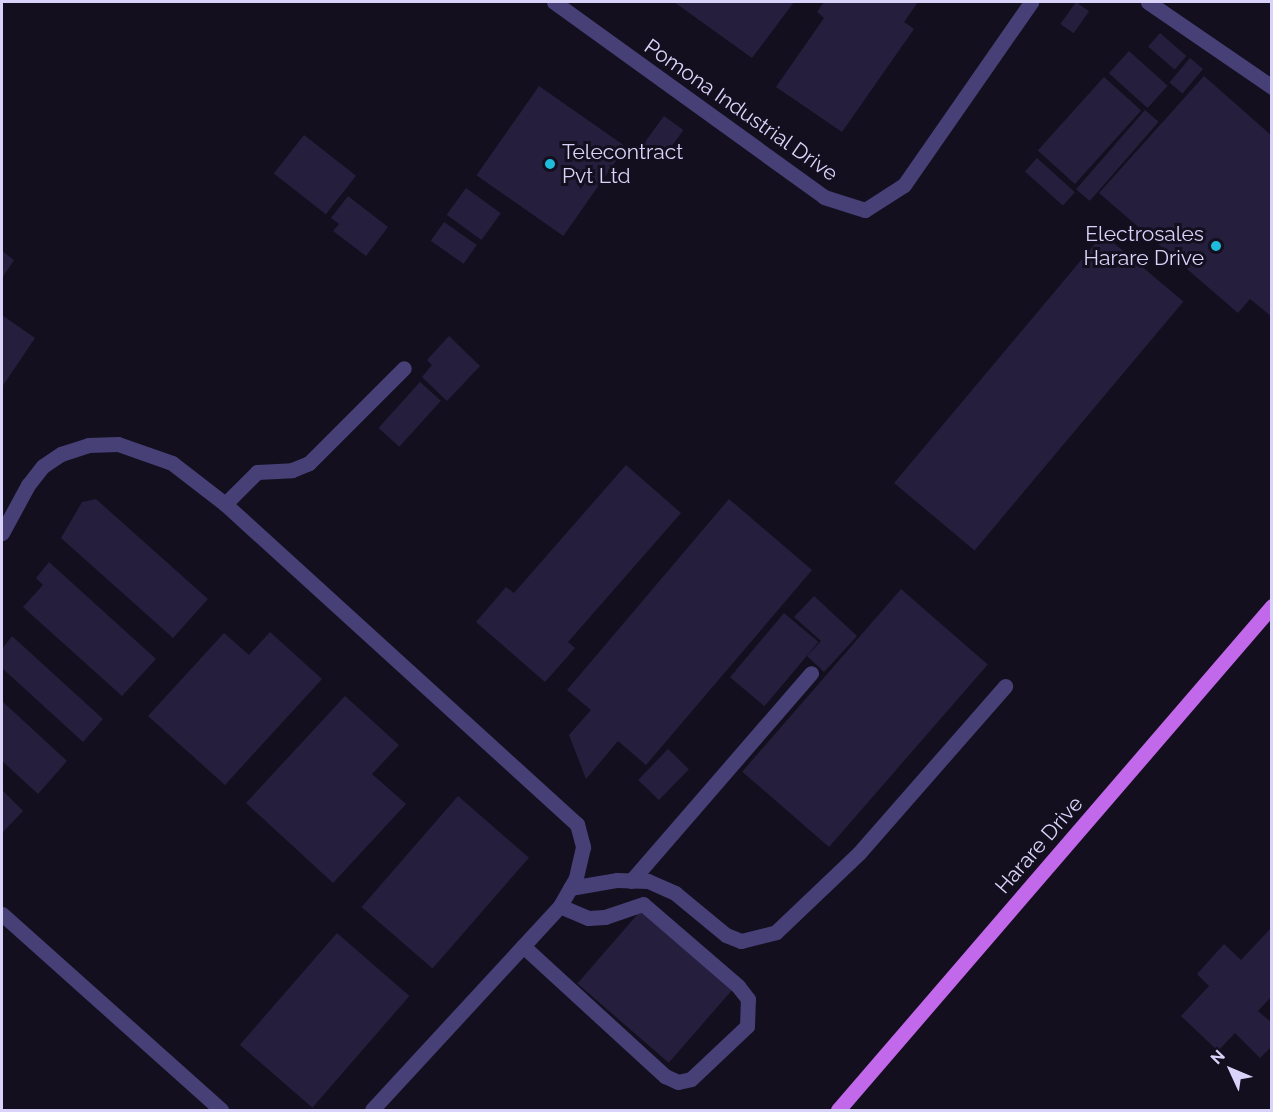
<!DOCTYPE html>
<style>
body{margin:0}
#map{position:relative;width:1273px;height:1112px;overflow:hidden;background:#130f1e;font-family:Raleway,sans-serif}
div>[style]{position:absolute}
.building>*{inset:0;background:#261e3d;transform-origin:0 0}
.minor>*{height:15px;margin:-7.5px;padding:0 7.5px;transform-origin:7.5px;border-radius:7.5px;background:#464077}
.major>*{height:15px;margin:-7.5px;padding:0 7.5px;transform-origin:7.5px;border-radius:7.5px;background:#c268ea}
.dots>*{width:16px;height:16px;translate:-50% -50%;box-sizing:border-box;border:3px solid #130f1e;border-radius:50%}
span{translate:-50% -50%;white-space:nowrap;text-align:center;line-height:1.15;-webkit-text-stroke:6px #130f1e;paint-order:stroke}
.street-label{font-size:21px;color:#d9d3f9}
.poi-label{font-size:21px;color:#d9d3f9}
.left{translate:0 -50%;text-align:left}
.right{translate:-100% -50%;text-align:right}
.frame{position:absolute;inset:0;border:3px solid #d9d3f9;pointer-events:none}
.north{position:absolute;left:1201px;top:1040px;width:60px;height:60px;-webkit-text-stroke:4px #130f1e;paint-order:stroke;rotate:314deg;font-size:16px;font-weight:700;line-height:24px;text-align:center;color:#d9d3f9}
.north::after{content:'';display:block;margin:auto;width:21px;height:27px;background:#d9d3f9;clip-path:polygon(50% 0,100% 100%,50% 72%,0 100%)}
</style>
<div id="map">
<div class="building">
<div style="clip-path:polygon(674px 2px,794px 2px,752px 58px)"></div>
<div style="clip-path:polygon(824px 2px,918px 2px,904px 22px,914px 29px,842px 132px,776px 87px,824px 18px,817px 12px)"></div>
<div style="left:1076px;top:2px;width:16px;height:27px;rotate:35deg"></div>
<div style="left:1160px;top:33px;width:35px;height:18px;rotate:41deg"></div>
<div style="left:1129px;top:51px;width:52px;height:30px;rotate:42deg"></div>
<div style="left:1190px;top:58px;width:17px;height:32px;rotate:40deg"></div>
<div style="clip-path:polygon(1204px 76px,1272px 136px,1272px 317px,1250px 299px,1238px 313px,1099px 193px)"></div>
<div style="left:1104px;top:77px;width:50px;height:99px;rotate:42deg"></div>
<div style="left:539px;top:86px;width:106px;height:109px;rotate:35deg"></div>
<div style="left:1145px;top:110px;width:18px;height:105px;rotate:41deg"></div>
<div style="left:664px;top:116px;width:24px;height:40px;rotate:36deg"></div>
<div style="left:304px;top:135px;width:66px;height:49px;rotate:38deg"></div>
<div style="left:1037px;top:158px;width:51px;height:18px;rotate:42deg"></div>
<div style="left:466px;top:188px;width:43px;height:33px;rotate:36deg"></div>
<div style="clip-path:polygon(348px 196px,388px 227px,366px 256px,333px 231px,339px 224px,331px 218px)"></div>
<div style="left:444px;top:222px;width:40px;height:23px;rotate:35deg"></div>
<div style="left:1103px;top:234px;width:105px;height:325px;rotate:40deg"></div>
<div style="clip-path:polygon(2px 251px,14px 260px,2px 278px)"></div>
<div style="clip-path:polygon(2px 315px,35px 338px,2px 387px)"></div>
<div style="clip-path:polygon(449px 336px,480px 366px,447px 401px,422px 377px,432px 365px,427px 360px)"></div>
<div style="left:420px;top:382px;width:28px;height:62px;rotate:42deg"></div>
<div style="clip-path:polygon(626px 465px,681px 513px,568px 642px,575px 648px,545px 682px,476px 622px,506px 587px,514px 593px)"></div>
<div style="clip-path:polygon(96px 499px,208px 599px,173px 638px,61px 538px,82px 502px)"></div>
<div style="clip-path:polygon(729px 499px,812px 570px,646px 765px,618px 741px,586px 779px,569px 735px,591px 710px,567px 690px)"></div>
<div style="clip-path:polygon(49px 562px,156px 659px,122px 696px,23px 607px,43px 585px,36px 578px)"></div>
<div style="left:901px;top:589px;width:115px;height:242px;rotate:41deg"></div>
<div style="clip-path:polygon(814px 596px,857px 636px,824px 672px,807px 656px,821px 641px,794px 617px)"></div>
<div style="left:784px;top:613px;width:45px;height:84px;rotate:40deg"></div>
<div style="clip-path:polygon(270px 632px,322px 679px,225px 785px,148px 716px,224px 633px,249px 655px)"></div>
<div style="clip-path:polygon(12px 636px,103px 719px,83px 742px,2px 668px,2px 649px)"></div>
<div style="clip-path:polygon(345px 696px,399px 745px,372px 774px,406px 804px,333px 883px,246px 803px)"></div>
<div style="clip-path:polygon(2px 701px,67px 761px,38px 794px,2px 761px)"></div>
<div style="left:668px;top:749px;width:29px;height:43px;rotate:44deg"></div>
<div style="clip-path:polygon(2px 790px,23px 811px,2px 833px)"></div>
<div style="left:458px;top:796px;width:94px;height:147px;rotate:41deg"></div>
<div style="left:643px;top:908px;width:121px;height:100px;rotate:41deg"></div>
<div style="clip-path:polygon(1272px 927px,1272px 996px,1258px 1011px,1272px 1023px,1272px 1046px,1260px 1058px,1235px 1033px,1218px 1051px,1181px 1016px,1209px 986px,1197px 974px,1224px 944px,1241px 960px)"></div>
<div style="left:337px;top:933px;width:96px;height:148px;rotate:41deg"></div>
</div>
<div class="minor">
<div style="left:554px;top:2px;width:333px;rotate:35.8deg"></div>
<div style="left:824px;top:197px;width:43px;rotate:17.6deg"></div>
<div style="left:865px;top:210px;width:46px;rotate:-32.7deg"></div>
<div style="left:904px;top:185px;width:223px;rotate:-55.2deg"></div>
<div style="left:1148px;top:2px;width:150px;rotate:34.4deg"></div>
<div style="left:225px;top:504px;width:45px;rotate:-45deg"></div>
<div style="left:257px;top:472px;width:35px;rotate:-3deg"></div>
<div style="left:292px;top:470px;width:18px;rotate:-22deg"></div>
<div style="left:309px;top:463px;width:134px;rotate:-45deg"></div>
<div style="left:2px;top:533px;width:55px;rotate:-61.6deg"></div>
<div style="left:28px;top:485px;width:24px;rotate:-52deg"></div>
<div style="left:43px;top:466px;width:22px;rotate:-34deg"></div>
<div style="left:61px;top:454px;width:28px;rotate:-18deg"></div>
<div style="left:88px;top:445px;width:30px;rotate:-2deg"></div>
<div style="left:118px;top:444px;width:57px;rotate:19.4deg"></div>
<div style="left:172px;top:463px;width:67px;rotate:37.7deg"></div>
<div style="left:225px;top:504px;width:476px;rotate:42.3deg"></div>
<div style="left:577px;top:824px;width:24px;rotate:75deg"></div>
<div style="left:583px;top:847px;width:32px;rotate:103deg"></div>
<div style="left:576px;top:878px;width:32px;rotate:120deg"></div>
<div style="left:560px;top:906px;width:277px;rotate:132.7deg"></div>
<div style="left:631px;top:881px;width:275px;rotate:-49.1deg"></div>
<div style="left:570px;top:888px;width:48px;rotate:-9.7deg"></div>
<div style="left:617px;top:880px;width:31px;rotate:2deg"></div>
<div style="left:648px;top:881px;width:30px;rotate:24deg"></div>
<div style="left:675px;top:893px;width:66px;rotate:39.5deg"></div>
<div style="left:726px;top:935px;width:16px;rotate:22deg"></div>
<div style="left:741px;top:941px;width:36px;rotate:-14deg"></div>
<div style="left:776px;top:932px;width:115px;rotate:-43.6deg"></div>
<div style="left:859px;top:853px;width:222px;rotate:-48.8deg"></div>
<div style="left:2px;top:914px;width:294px;rotate:41.8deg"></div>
<div style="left:523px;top:946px;width:193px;rotate:42.5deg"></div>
<div style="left:665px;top:1076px;width:14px;rotate:25deg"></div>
<div style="left:678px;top:1082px;width:13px;rotate:-13deg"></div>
<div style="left:691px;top:1079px;width:77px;rotate:-43.4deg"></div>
<div style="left:747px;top:1026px;width:27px;rotate:-88deg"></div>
<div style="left:748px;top:999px;width:16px;rotate:-128deg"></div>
<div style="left:738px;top:986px;width:125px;rotate:-139.2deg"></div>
<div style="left:643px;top:904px;width:40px;rotate:161.1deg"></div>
<div style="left:605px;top:917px;width:17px;rotate:177deg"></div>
<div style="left:588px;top:918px;width:30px;rotate:-157deg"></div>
</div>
<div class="major">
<div style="left:838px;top:1110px;width:665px;rotate:-49.27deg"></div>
</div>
<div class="dots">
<div style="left:550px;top:164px;background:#1ebbda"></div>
<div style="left:1216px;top:246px;background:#1ebbda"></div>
</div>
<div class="street-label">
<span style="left:741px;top:110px;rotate:35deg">Pomona Industrial Drive</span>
<span style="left:1039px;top:845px;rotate:-49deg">Harare Drive</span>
</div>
<div class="poi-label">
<span class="left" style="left:562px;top:164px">Telecontract<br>Pvt Ltd</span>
<span class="right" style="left:1204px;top:246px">Electrosales<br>Harare Drive</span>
</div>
<div class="frame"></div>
<div class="north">N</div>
</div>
